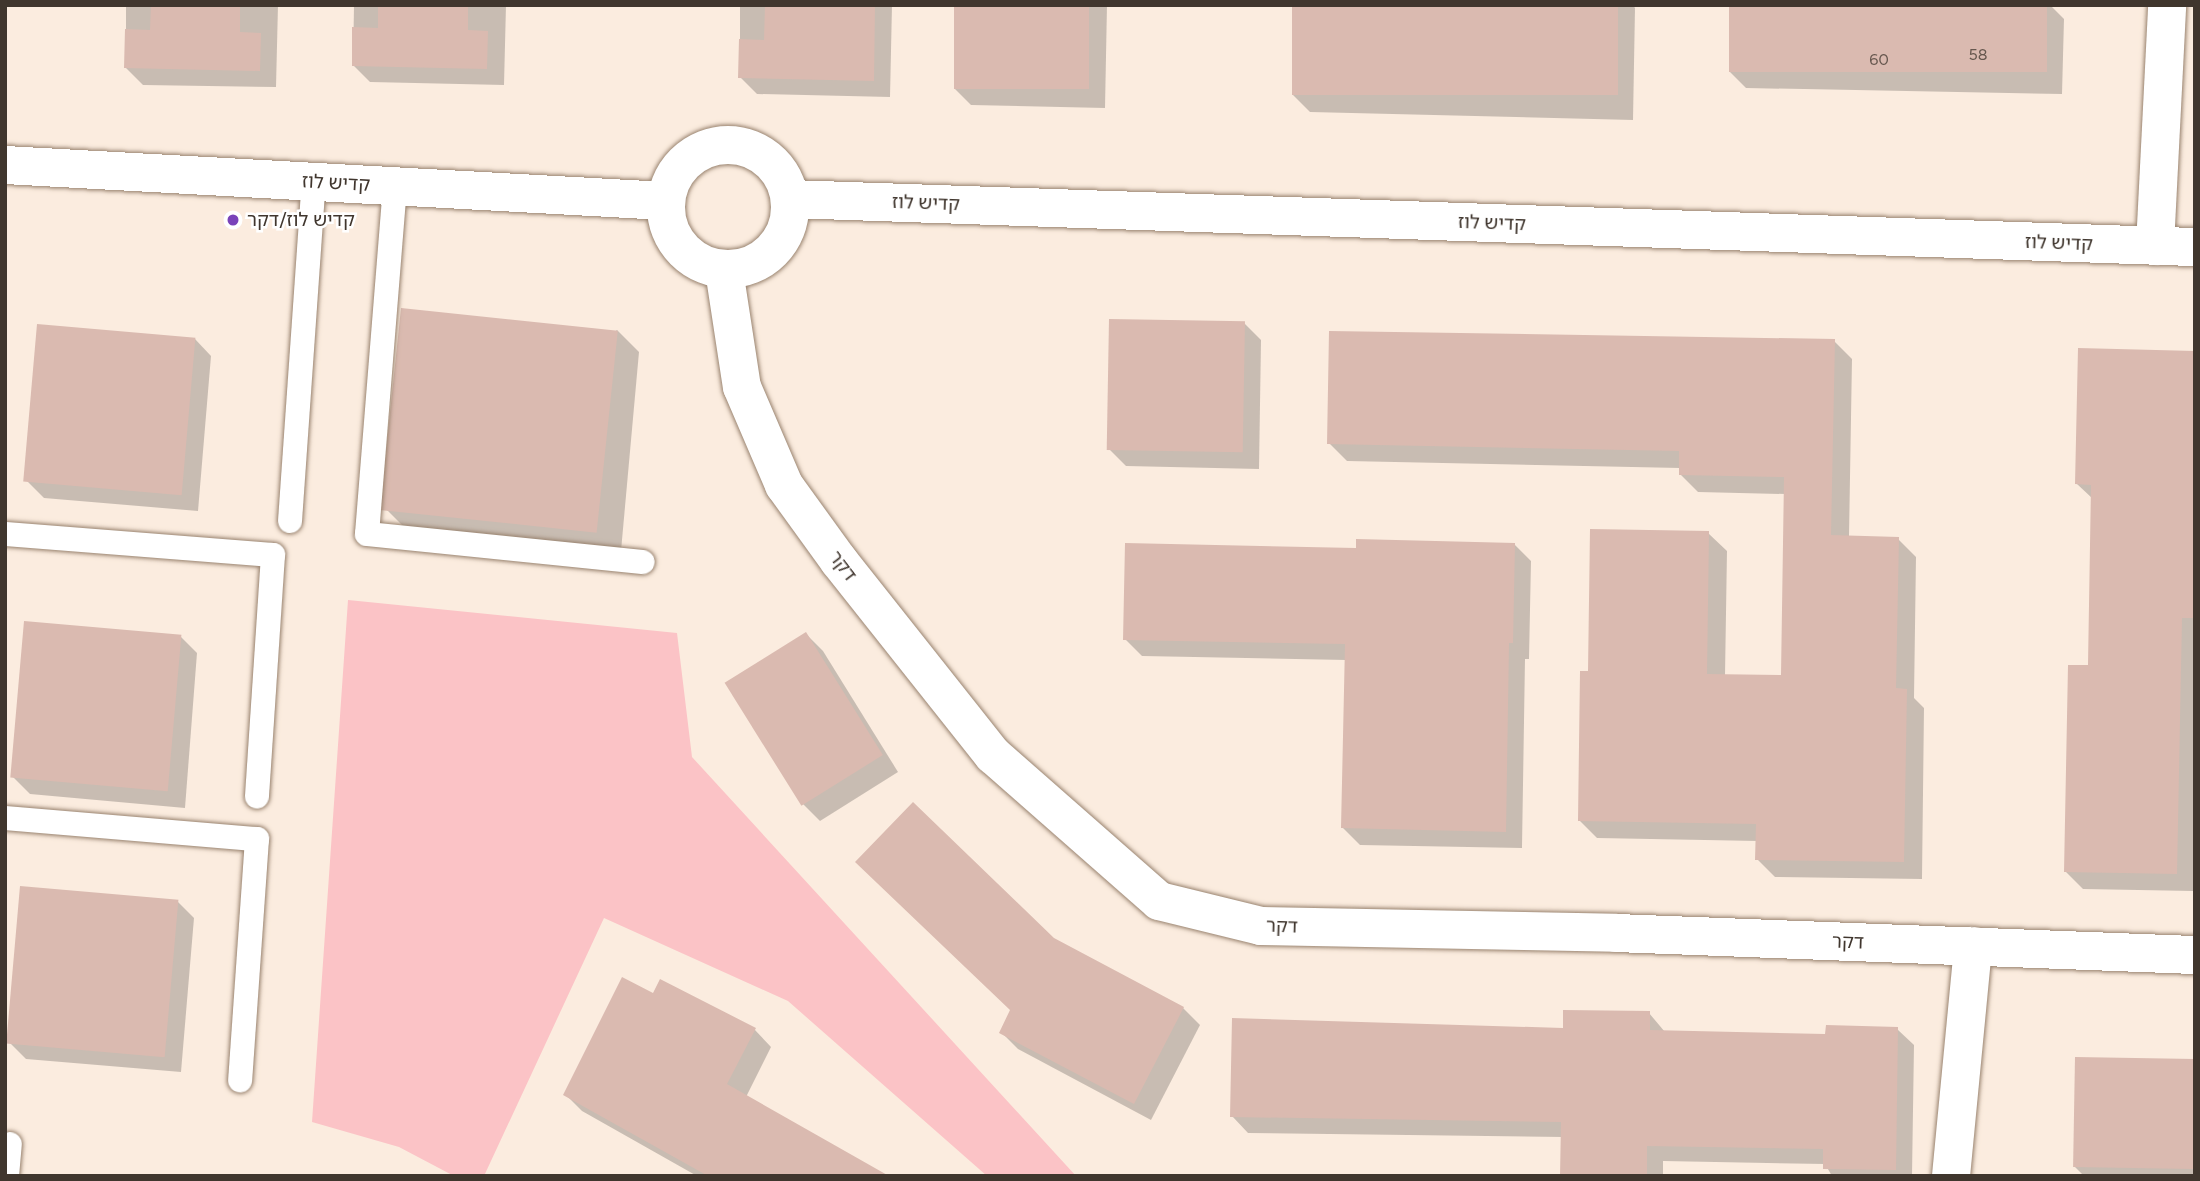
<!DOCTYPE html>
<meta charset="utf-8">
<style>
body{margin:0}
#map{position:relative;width:2200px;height:1181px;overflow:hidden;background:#fbecdf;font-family:Figtree,"Noto Sans Hebrew",sans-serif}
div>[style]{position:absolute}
.green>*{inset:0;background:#fbc3c6}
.shadow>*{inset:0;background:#0003}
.building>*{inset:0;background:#dabab0;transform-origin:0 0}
.roads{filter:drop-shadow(0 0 2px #99836f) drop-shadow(0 0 2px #99836f)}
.lane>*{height:24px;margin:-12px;padding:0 12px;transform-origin:12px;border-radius:12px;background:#fff}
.street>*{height:38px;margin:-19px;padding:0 19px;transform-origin:19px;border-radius:19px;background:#fff}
.secondary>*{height:38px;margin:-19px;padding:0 19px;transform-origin:19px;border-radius:19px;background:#fff}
.secondary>.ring{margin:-19px;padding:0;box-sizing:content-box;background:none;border:38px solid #fff;border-radius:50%}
.dots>*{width:19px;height:19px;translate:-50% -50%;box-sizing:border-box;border:4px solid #fff;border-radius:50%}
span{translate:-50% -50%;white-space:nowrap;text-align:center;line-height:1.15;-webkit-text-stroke:5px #fff;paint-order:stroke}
.number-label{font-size:16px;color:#66574e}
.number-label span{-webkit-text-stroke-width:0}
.street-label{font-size:19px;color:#40362e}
.poi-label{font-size:19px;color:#40362e}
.left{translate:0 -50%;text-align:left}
.frame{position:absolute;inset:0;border:7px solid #40362e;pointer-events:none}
</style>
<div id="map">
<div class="green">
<div style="clip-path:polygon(348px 600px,677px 633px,692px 757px,1076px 1176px,987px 1176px,788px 1001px,604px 918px,484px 1176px,454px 1176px,399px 1147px,312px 1122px)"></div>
</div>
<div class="shadow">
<div style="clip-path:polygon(126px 5px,278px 5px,276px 87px,143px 85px,126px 68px)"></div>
<div style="clip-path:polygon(354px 5px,506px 5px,504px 85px,370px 82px,353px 65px)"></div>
<div style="clip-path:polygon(740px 5px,892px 5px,890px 97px,757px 94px,740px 77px)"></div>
<div style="clip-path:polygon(954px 5px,1107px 5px,1105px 108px,971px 105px,954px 88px)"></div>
<div style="clip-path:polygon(1293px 5px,1633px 5px,1635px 8px,1633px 120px,1310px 112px,1293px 95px)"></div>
<div style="clip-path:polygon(1731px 5px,2050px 5px,2064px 19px,2062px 94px,1746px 88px,1729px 71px)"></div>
<div style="clip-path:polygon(1244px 323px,1261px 340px,1259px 469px,1126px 466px,1109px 449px)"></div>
<div style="clip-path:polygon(617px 330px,639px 352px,621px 551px,407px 530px,386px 509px)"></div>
<div style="clip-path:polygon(195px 339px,211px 356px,198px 511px,44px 498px,27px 481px)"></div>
<div style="clip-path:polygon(1834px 341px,1852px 359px,1849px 537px,1898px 539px,1916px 557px,1914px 698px,1924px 708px,1922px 879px,1775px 877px,1757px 859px,1758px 841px,1597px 838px,1579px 820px,1590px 673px,1708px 533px,1727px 551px,1725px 676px,1782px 677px,1785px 494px,1698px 492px,1680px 474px,1680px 468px,1347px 461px,1329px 443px)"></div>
<div style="clip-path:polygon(2195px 353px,2193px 891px,2083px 889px,2066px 872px,2089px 667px,2093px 499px,2077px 484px)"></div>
<div style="clip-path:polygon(1514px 544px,1531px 561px,1529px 659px,1525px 659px,1522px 848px,1360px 845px,1343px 828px,1346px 660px,1142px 656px,1125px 639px,1358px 550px)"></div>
<div style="clip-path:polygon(806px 634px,823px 651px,898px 772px,820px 821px,803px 804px)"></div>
<div style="clip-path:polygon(180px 636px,197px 653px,185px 808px,30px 794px,13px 777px)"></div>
<div style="clip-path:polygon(177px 901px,194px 918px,181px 1072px,26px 1059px,9px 1042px)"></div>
<div style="clip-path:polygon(654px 995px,755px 1030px,771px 1047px,746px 1097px,885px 1176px,697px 1176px,582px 1111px,565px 1094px)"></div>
<div style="clip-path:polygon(1183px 1008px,1200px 1025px,1151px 1120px,1018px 1049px,1001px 1032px)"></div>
<div style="clip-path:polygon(1649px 1013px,1665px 1032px,1827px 1035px,1897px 1029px,1914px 1045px,1912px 1176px,1832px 1176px,1825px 1164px,1663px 1161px,1663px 1176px,1562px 1176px,1563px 1137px,1248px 1133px,1232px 1116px,1565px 1030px)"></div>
<div style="clip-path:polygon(2195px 1061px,2195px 1176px,2084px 1176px,2074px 1166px)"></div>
</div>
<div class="building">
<div style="clip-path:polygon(151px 5px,240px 5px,240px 32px,261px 33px,260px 71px,124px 68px,125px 29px,150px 30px)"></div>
<div style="clip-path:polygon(378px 5px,468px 5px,468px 30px,488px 31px,487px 69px,352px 66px,352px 27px,378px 28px)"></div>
<div style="clip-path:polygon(765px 5px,875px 5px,874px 81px,738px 78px,739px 39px,764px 40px)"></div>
<div style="left:954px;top:5px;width:135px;height:84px"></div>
<div style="left:1292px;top:5px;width:326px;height:90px"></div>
<div style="left:1729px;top:5px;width:318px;height:67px"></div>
<div style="left:401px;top:308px;width:218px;height:203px;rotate:6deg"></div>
<div style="left:1109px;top:319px;width:136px;height:131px;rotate:1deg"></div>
<div style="left:37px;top:324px;width:159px;height:158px;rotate:5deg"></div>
<div style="clip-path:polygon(1329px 331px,1835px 339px,1831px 535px,1899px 537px,1896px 688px,1907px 689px,1904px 862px,1755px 860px,1756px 824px,1578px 821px,1580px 671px,1588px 671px,1590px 529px,1709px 531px,1707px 674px,1781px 675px,1784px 477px,1679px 475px,1679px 451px,1327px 444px)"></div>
<div style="clip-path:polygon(2078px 348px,2195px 351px,2195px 618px,2182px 618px,2177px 874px,2064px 872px,2068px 665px,2088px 665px,2091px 485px,2075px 484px)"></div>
<div style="clip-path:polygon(1356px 539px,1515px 543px,1513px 643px,1509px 643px,1506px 832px,1341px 828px,1345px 644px,1123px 640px,1125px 543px,1356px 548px)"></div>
<div style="left:24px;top:621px;width:158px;height:157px;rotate:5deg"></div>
<div style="left:806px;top:632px;width:145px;height:96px;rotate:58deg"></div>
<div style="clip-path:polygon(913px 802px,1054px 938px,1184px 1007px,1134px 1104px,999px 1033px,1010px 1010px,855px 862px)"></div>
<div style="left:20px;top:886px;width:159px;height:158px;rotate:5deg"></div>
<div style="clip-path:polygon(622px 977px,653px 993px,660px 979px,756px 1028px,727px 1084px,889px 1176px,708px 1176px,563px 1095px)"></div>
<div style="clip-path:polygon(1563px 1010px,1650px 1011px,1650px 1030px,1825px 1034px,1826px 1025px,1898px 1027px,1896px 1170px,1823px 1169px,1823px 1149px,1647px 1146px,1647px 1176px,1560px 1176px,1561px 1122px,1230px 1117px,1232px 1018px,1563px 1028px)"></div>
<div style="left:2075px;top:1057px;width:120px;height:110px;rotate:1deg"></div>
</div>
<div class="roads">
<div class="lane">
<div style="left:395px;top:186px;width:349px;rotate:94.6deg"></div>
<div style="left:367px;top:534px;width:277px;rotate:5.8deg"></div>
<div style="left:290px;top:521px;width:340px;rotate:-86deg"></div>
<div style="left:5px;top:534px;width:269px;rotate:4.5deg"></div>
<div style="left:273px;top:555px;width:242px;rotate:93.8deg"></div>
<div style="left:5px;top:818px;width:253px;rotate:4.8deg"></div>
<div style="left:257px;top:839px;width:242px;rotate:94deg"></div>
<div style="left:7px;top:1176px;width:32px;rotate:-85deg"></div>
</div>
<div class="street">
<div style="left:2155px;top:246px;width:241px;rotate:-87.1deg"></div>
<div style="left:1951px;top:1176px;width:231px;rotate:-84.5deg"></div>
</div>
<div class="secondary">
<div class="ring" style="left:666px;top:145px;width:86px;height:86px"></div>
<div style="left:5px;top:165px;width:662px;rotate:3.12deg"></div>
<div style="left:790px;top:199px;width:1406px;rotate:1.96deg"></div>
<div style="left:724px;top:270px;width:118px;rotate:81.3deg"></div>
<div style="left:742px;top:387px;width:107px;rotate:66.8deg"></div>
<div style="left:784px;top:485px;width:94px;rotate:54.1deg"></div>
<div style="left:839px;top:561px;width:248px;rotate:51.6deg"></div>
<div style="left:993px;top:755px;width:221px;rotate:41.3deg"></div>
<div style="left:1159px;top:901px;width:105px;rotate:13.8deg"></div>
<div style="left:1261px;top:926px;width:355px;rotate:1.1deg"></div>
<div style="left:1616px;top:933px;width:579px;rotate:2.18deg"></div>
</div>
</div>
<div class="dots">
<div style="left:233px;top:220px;background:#7942b9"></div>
</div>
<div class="number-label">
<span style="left:1978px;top:55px">58</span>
<span style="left:1879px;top:60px">60</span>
</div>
<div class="street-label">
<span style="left:336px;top:183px;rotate:3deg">קדיש לוז</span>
<span style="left:926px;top:203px;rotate:2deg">קדיש לוז</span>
<span style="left:1492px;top:223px;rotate:2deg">קדיש לוז</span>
<span style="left:2059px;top:243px;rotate:2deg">קדיש לוז</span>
<span style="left:843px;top:566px;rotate:53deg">דקר</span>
<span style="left:1282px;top:926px;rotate:2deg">דקר</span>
<span style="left:1848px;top:942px;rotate:2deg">דקר</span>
</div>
<div class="poi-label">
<span class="left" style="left:247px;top:220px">קדיש לוז/דקר</span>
</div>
<div class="frame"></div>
</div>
